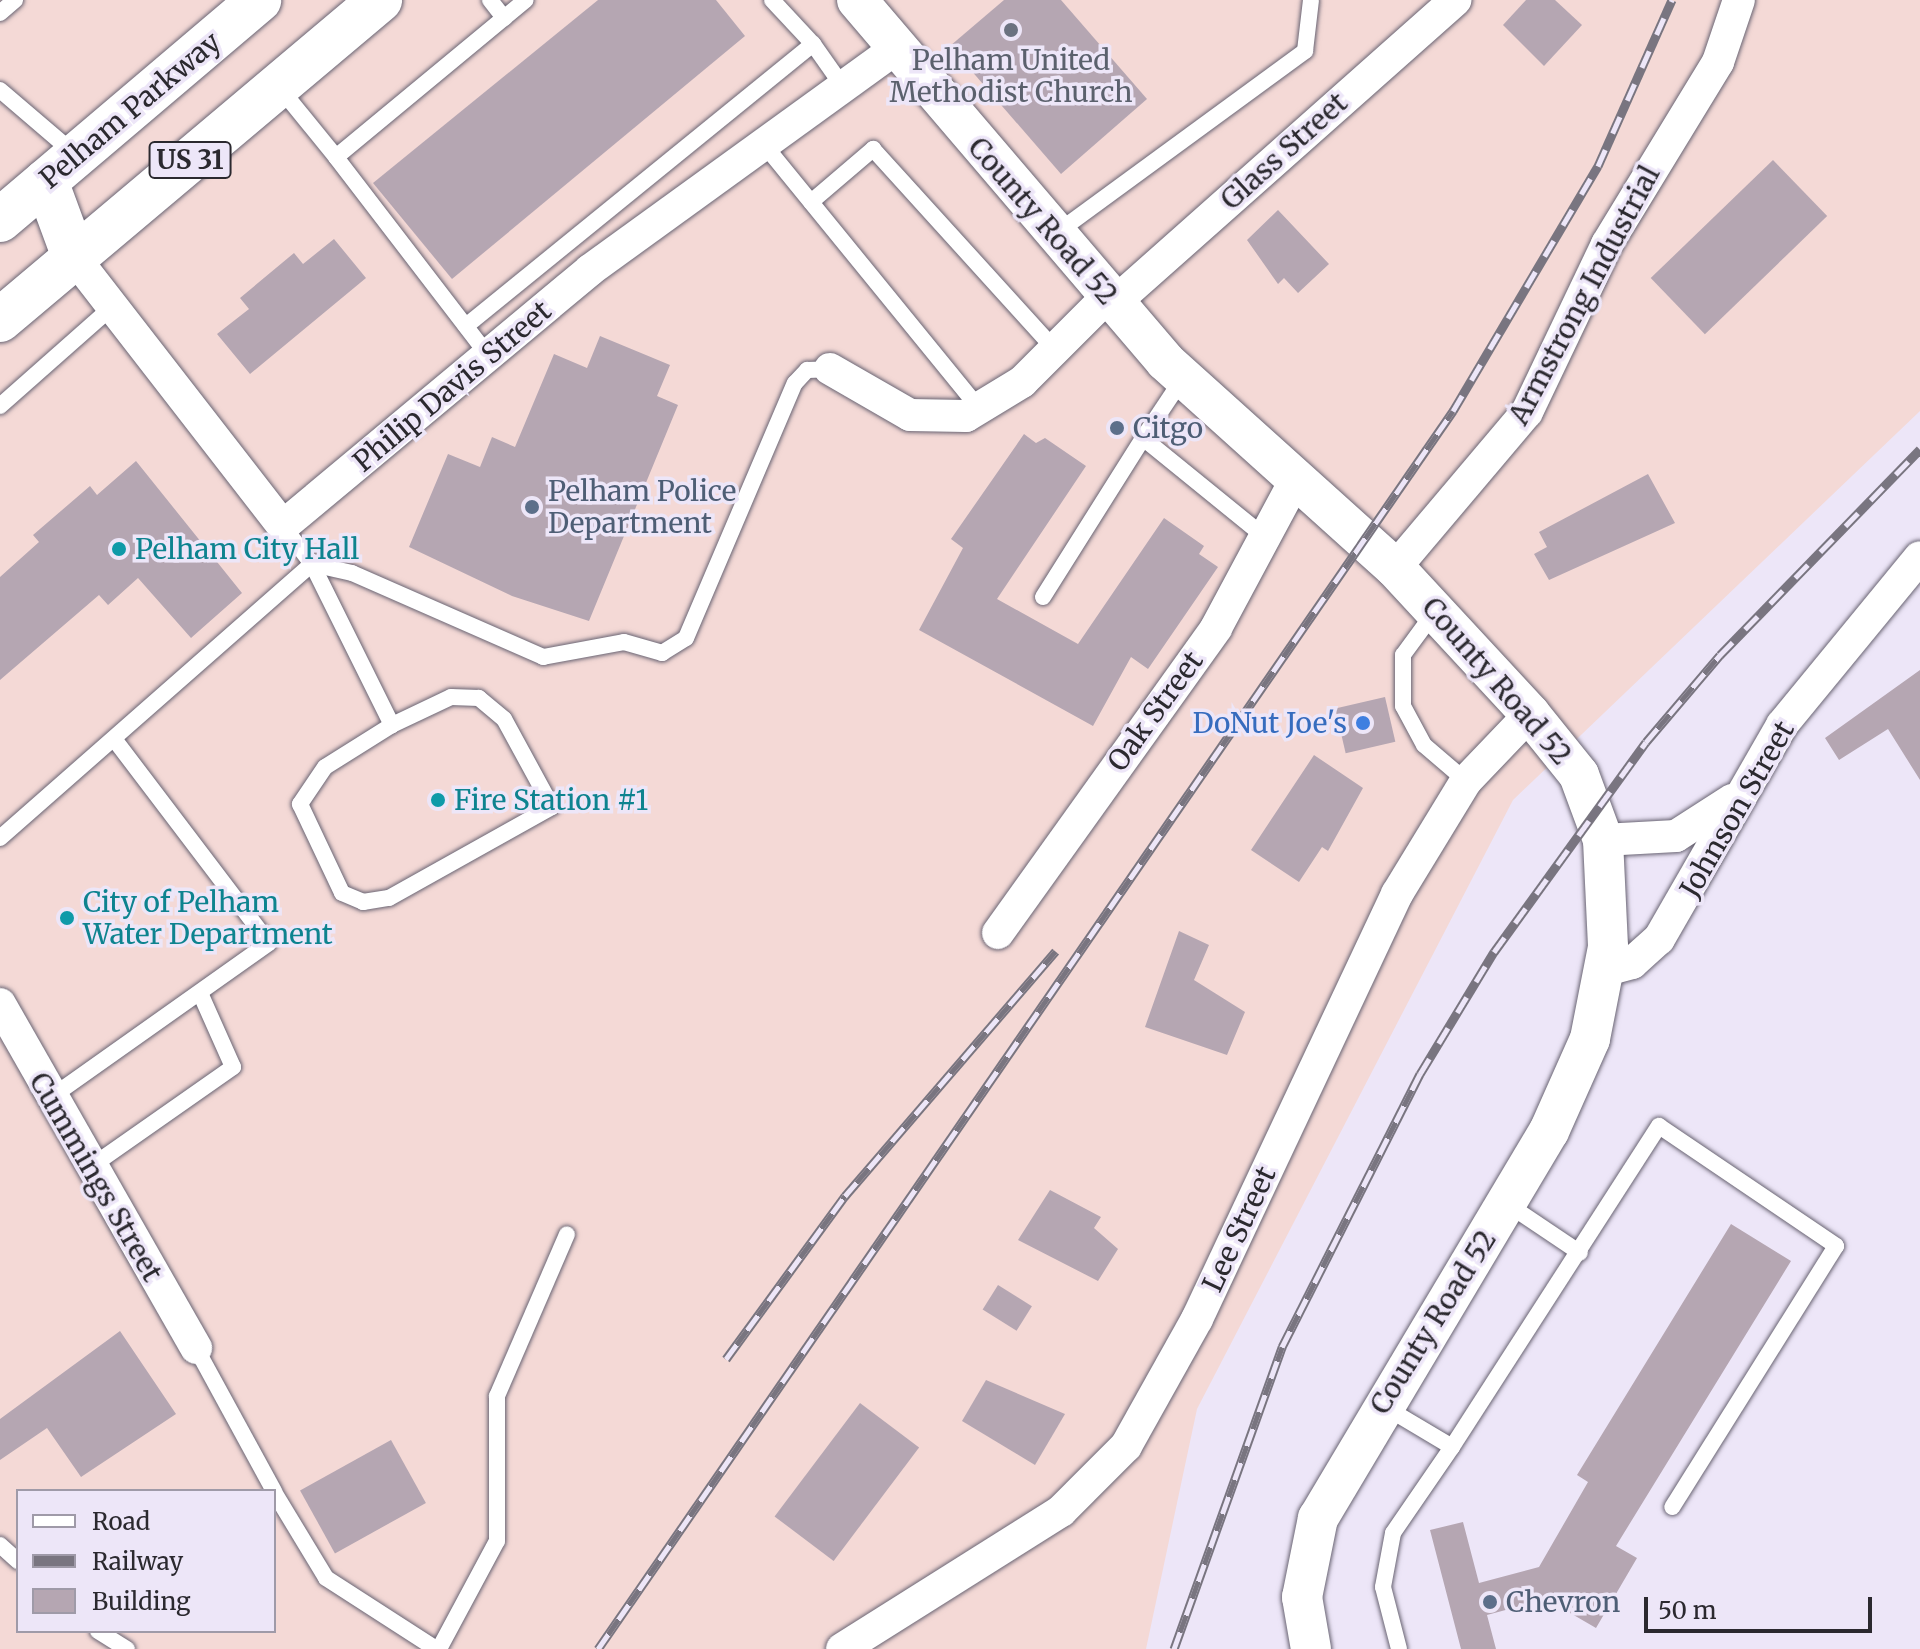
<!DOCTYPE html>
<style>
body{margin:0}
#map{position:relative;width:1920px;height:1649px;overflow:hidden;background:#ede6f8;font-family:Merriweather,serif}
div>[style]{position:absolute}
.industrial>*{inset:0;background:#f4d9d6}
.building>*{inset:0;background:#b5a6b2;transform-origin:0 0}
.roads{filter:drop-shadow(0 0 2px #696473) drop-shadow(0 0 2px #696473)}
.service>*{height:16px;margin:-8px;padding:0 8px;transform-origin:8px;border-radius:8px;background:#fff}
.minor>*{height:32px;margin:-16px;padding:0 16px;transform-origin:16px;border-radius:16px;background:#fff}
.tertiary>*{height:40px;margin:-20px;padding:0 20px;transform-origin:20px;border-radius:20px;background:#fff}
.primary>*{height:44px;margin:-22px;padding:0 22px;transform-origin:22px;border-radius:22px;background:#fff}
.rail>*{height:9px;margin-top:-4.5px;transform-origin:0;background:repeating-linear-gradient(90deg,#ede6f8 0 18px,#797580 0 36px);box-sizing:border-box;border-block:2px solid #797580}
.dots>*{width:22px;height:22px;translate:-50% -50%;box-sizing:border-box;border:4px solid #ede6f8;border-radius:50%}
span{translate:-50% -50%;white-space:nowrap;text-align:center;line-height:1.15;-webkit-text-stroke:7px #ede6f8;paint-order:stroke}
.shield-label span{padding:2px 6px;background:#ede6f8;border:2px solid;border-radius:6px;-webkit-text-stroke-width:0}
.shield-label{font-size:26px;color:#2b292f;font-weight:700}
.worship-label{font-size:28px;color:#5b616d}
.street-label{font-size:28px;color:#2b292f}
.service-label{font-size:28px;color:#4e5e75}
.left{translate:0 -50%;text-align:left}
.culture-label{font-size:28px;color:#0d838f}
.shop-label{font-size:28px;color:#366cbe}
.right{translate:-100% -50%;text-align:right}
.legend{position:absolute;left:16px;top:1489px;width:260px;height:144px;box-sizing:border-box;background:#ede6f8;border:2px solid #9f9aa8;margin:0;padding:10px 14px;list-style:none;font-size:24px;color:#2b292f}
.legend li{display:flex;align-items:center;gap:16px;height:40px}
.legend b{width:40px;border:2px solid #9f9aa8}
.scale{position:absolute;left:1644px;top:1597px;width:228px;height:36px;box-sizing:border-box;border:4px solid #2b292f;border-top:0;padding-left:10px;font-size:24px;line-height:28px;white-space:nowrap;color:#2b292f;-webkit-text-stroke:6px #ede6f8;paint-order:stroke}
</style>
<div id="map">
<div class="industrial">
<div style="clip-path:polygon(evenodd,0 0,1920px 0,1920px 411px,1513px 800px,1197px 1409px,1146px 1649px,0 1649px,0 0,18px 1491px,274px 1491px,274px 1631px,18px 1631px,18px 1491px)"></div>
</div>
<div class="building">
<div style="clip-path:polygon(598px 0,716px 0,745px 36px,452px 279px,373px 183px)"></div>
<div style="clip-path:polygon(1004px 0,1061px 0,1147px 99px,1061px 174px,950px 46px)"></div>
<div style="clip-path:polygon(1526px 0,1555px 0,1582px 25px,1544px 66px,1503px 25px)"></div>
<div style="left:1773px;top:160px;width:78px;height:170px;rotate:46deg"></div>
<div style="clip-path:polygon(1278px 210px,1329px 264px,1298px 293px,1284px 278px,1278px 284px,1247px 240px)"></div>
<div style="clip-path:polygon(334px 239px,366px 278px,250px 374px,217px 334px,249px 309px,240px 298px,294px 253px,303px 264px)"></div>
<div style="clip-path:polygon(600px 336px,670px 365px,657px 396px,678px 405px,589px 621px,512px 596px,409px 547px,448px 454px,480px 467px,492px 437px,515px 447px,554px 354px,587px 368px)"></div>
<div style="clip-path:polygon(1024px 434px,1036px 443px,1045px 438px,1086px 466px,997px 599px,1078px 644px,1164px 518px,1204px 546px,1199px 554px,1218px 567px,1148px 669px,1131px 657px,1093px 726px,919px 630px,963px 548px,951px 539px)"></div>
<div style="clip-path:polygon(136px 461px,242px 593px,191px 638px,138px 578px,108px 605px,99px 595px,0 680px,0 577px,39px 542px,33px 535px,90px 486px,97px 495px)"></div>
<div style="clip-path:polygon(1648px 474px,1675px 523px,1549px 580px,1534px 554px,1547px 547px,1539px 532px)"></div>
<div style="clip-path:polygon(1920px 670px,1920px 780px,1888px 729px,1839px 760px,1825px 738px)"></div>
<div style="left:1385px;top:697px;width:46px;height:51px;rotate:77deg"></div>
<div style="clip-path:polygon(1314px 755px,1363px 788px,1328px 851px,1322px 847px,1299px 882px,1251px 850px)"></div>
<div style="clip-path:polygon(1179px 931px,1209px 945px,1194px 980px,1245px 1012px,1227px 1055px,1145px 1027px)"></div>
<div style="clip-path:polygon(1050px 1190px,1101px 1217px,1094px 1228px,1118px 1249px,1098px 1281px,1018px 1240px)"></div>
<div style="clip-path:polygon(1731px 1224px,1791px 1261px,1616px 1546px,1637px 1558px,1596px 1628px,1546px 1599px,1487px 1615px,1496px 1649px,1461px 1649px,1430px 1530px,1463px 1522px,1479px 1583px,1539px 1567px,1588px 1482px,1577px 1475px)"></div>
<div style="left:998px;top:1285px;width:40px;height:29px;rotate:32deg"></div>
<div style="clip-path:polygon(120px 1331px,176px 1414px,81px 1477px,47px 1428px,0 1460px,0 1419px)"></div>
<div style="clip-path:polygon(986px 1380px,1065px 1414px,1035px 1465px,962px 1421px)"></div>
<div style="left:860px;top:1403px;width:74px;height:142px;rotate:37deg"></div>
<div style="left:391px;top:1440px;width:72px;height:104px;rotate:61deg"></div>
</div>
<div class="roads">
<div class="service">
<div style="left:490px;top:0;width:23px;rotate:52deg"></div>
<div style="left:0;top:13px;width:20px;rotate:-41deg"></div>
<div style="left:813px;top:44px;width:54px;rotate:54.8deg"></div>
<div style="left:279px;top:87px;width:90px;rotate:50.8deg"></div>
<div style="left:0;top:90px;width:99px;rotate:40.5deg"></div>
<div style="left:766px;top:147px;width:338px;rotate:50.8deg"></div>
<div style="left:811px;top:202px;width:82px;rotate:-40.5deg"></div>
<div style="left:873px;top:149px;width:273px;rotate:47.8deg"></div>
<div style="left:1055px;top:234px;width:310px;rotate:-36.2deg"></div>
<div style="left:1305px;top:51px;width:51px;rotate:-83.3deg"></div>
<div style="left:466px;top:326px;width:447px;rotate:-39.1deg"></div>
<div style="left:813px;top:44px;width:60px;rotate:-133deg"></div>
<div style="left:487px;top:354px;width:248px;rotate:-127.5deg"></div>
<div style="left:336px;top:157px;width:246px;rotate:-39.6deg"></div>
<div style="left:0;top:406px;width:149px;rotate:-41.5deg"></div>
<div style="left:1143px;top:438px;width:72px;rotate:-56.3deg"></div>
<div style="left:312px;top:564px;width:180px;rotate:63.6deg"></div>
<div style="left:392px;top:725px;width:79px;rotate:147.9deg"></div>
<div style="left:325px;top:767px;width:45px;rotate:124deg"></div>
<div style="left:300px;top:804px;width:98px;rotate:64.7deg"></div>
<div style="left:342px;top:893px;width:23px;rotate:23deg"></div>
<div style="left:363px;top:902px;width:26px;rotate:-9deg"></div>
<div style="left:389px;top:898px;width:187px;rotate:-29.2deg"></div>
<div style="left:552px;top:807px;width:100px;rotate:-118.6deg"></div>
<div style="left:504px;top:719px;width:33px;rotate:-140deg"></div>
<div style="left:479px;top:698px;width:28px;rotate:-178deg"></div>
<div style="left:451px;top:697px;width:65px;rotate:154.6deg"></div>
<div style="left:312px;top:564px;width:41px;rotate:12.7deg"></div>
<div style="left:352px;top:573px;width:209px;rotate:23.7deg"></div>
<div style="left:543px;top:657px;width:82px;rotate:-10.5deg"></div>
<div style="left:624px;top:642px;width:40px;rotate:16deg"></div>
<div style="left:662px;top:653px;width:28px;rotate:-32deg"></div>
<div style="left:686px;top:638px;width:277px;rotate:-66.9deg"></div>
<div style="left:795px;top:383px;width:18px;rotate:-47deg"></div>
<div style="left:807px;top:370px;width:23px;rotate:-2deg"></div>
<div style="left:1043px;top:597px;width:188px;rotate:-57.8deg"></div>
<div style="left:1143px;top:438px;width:159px;rotate:39.1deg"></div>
<div style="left:1436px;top:610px;width:56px;rotate:126.3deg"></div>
<div style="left:1403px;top:655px;width:51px;rotate:90deg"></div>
<div style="left:1403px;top:706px;width:44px;rotate:61.7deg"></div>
<div style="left:1424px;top:745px;width:55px;rotate:40.6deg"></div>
<div style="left:0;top:838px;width:415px;rotate:-41.3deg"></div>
<div style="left:312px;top:564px;width:48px;rotate:-127.3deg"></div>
<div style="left:50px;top:1098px;width:268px;rotate:-35.3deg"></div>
<div style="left:269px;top:943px;width:256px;rotate:-127.2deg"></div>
<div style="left:89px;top:1168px;width:176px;rotate:-35deg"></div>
<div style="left:233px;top:1067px;width:81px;rotate:-114deg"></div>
<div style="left:1506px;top:1203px;width:89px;rotate:34deg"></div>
<div style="left:196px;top:1348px;width:163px;rotate:61.4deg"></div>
<div style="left:1385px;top:1407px;width:78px;rotate:30.8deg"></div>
<div style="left:1452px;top:1447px;width:104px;rotate:124.5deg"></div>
<div style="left:1393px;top:1533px;width:55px;rotate:100.5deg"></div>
<div style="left:1383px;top:1587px;width:64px;rotate:75.5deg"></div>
<div style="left:1452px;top:1447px;width:382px;rotate:-57.2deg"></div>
<div style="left:1659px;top:1126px;width:214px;rotate:34.1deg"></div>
<div style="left:1836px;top:1246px;width:308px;rotate:122.1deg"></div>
<div style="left:274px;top:1492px;width:100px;rotate:58.8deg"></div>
<div style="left:326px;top:1578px;width:131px;rotate:32.8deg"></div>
<div style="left:0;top:1545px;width:24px;rotate:42deg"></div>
<div style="left:98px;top:1631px;width:34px;rotate:32deg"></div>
<div style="left:439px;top:1649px;width:123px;rotate:-61.8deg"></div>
<div style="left:497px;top:1541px;width:145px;rotate:-90deg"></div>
<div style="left:497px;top:1396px;width:176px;rotate:-66.6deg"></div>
</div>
<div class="minor">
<div style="left:74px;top:257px;width:341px;rotate:52.2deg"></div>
<div style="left:283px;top:526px;width:400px;rotate:-39.8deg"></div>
<div style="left:590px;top:270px;width:379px;rotate:-35.9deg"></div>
<div style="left:1113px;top:304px;width:458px;rotate:-41.6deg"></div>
<div style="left:830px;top:369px;width:92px;rotate:29.9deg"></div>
<div style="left:910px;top:415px;width:56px;rotate:1deg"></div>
<div style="left:966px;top:416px;width:66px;rotate:-31.3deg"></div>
<div style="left:1022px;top:382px;width:120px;rotate:-45deg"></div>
<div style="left:1395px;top:568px;width:204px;rotate:-49.8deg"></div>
<div style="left:1527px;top:412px;width:186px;rotate:-64.5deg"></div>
<div style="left:1607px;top:244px;width:213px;rotate:-58.6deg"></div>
<div style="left:1718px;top:62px;width:65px;rotate:-71.3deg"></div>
<div style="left:1603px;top:840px;width:73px;rotate:-3.1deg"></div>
<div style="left:1676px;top:836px;width:67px;rotate:-32.7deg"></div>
<div style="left:998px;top:933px;width:375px;rotate:-54.4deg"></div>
<div style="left:1216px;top:628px;width:169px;rotate:-61.8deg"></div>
<div style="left:1606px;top:970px;width:27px;rotate:-15deg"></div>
<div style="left:1632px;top:963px;width:36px;rotate:-42deg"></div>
<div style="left:1659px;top:939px;width:247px;rotate:-60.1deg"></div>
<div style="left:1782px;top:725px;width:217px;rotate:-50.6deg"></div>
<div style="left:0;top:1004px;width:396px;rotate:60.3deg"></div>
<div style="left:842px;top:1649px;width:259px;rotate:-32.2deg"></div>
<div style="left:1061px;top:1511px;width:92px;rotate:-45deg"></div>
<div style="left:1126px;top:1446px;width:145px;rotate:-60.8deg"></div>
<div style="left:1197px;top:1319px;width:470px;rotate:-64.8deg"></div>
<div style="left:1397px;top:894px;width:132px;rotate:-58.6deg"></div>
<div style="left:1466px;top:781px;width:93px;rotate:-46.3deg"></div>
</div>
<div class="tertiary">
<div style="left:857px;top:0;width:475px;rotate:49.5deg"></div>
<div style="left:1165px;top:361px;width:309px;rotate:42deg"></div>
<div style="left:1395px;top:568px;width:199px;rotate:47.2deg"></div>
<div style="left:1530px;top:714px;width:78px;rotate:51.2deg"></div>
<div style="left:1579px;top:775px;width:69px;rotate:69.7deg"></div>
<div style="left:1603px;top:840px;width:107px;rotate:87.3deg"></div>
<div style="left:1608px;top:947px;width:94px;rotate:101.1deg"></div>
<div style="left:1590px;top:1039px;width:101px;rotate:114deg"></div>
<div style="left:1549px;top:1131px;width:451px;rotate:120.8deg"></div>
<div style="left:1318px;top:1518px;width:81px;rotate:101.4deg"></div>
<div style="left:1302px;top:1597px;width:53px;rotate:80.2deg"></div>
</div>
<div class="primary">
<div style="left:46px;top:181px;width:81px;rotate:69.8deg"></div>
<div style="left:0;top:220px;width:340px;rotate:-40.3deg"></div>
<div style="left:0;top:320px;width:497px;rotate:-40.1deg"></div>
</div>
</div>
<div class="rail">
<div style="left:726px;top:1359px;width:202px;rotate:-53.9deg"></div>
<div style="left:845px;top:1196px;width:323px;rotate:-49.3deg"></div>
<div style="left:598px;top:1649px;width:1505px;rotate:-55.37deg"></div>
<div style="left:1453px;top:411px;width:285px;rotate:-59.4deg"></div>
<div style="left:1598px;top:166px;width:182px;rotate:-66deg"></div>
<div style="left:1174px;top:1649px;width:321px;rotate:-70.3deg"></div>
<div style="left:1282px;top:1347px;width:306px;rotate:-63.2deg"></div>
<div style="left:1420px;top:1074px;width:143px;rotate:-58.8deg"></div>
<div style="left:1494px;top:952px;width:259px;rotate:-54.1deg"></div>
<div style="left:1646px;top:742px;width:114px;rotate:-49.6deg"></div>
<div style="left:1720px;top:655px;width:287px;rotate:-45.8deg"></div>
</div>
<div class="dots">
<div style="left:1011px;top:30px;background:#6b7280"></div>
<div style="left:1117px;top:428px;background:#5c6f8a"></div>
<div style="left:532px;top:507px;background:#5c6f8a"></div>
<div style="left:119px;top:549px;background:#0f9aa8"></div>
<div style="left:1363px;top:723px;background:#3f7fe0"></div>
<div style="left:438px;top:800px;background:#0f9aa8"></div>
<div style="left:67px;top:918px;background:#0f9aa8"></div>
<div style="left:1490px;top:1602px;background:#5c6f8a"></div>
</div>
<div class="shield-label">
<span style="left:190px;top:160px">US 31</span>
</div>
<div class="worship-label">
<span style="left:1011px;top:76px">Pelham United<br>Methodist Church</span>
</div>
<div class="street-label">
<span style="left:130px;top:110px;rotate:-40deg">Pelham Parkway</span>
<span style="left:1284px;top:151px;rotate:-42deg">Glass Street</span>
<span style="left:1043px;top:221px;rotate:49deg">County Road 52</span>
<span style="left:1584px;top:295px;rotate:-62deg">Armstrong Industrial</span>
<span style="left:452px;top:386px;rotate:-40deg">Philip Davis Street</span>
<span style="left:1497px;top:681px;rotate:49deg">County Road 52</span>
<span style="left:1155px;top:711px;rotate:-54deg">Oak Street</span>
<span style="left:1737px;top:809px;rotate:-60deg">Johnson Street</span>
<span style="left:96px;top:1177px;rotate:60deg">Cummings Street</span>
<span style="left:1239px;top:1229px;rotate:-65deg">Lee Street</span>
<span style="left:1433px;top:1322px;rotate:-58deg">County Road 52</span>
</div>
<div class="service-label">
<span class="left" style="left:1133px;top:428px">Citgo</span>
<span class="left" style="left:548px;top:507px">Pelham Police<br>Department</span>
<span class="left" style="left:1506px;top:1602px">Chevron</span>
</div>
<div class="culture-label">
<span class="left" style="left:135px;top:549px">Pelham City Hall</span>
<span class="left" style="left:454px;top:800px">Fire Station #1</span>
<span class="left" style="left:83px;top:918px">City of Pelham<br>Water Department</span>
</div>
<div class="shop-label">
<span class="right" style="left:1347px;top:723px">DoNut Joe's</span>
</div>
<ul class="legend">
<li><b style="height:10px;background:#fff"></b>Road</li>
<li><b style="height:10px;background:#797580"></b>Railway</li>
<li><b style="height:22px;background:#b5a6b2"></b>Building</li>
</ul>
<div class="scale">50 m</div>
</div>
